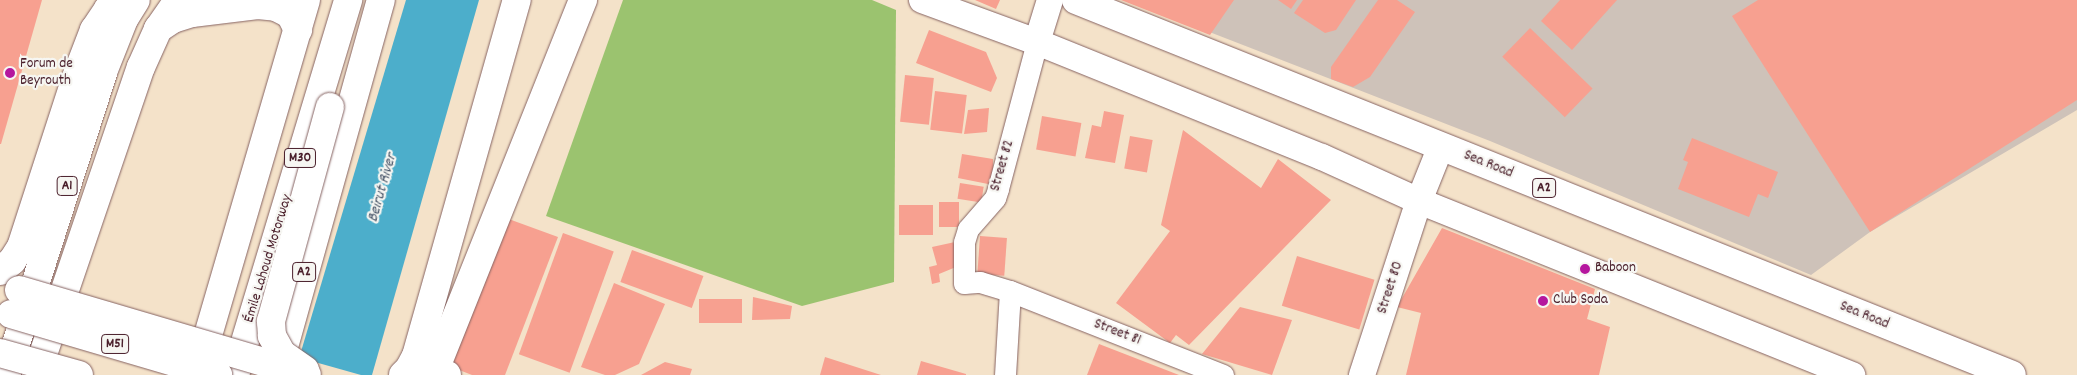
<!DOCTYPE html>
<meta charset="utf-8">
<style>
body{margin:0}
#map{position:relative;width:2077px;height:375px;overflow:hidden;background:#f4e2c9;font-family:Dekko,sans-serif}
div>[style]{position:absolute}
.industrial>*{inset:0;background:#cec2b9}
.green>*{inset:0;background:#9bc36f}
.water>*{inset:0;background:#4caecb}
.pier>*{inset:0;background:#f4e2c9}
.building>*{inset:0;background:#f7a090;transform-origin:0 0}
.roads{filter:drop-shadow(0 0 1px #866362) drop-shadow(0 0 1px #866362)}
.minor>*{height:21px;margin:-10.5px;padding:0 10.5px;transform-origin:10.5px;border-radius:10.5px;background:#fff}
.tertiary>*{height:26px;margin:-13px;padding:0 13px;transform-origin:13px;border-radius:13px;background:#fff}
.secondary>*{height:28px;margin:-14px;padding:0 14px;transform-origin:14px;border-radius:14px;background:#fff}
.trunk>*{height:28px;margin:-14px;padding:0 14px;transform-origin:14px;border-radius:14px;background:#fff}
.motorway>*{height:28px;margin:-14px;padding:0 14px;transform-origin:14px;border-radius:14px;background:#fff}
.bridges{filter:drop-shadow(0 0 1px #866362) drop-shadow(0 0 1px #866362)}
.motorway-bridge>*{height:28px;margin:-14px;padding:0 14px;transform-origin:14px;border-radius:14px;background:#fff}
.dots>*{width:14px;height:14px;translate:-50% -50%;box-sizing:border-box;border:2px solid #f6f6f2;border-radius:50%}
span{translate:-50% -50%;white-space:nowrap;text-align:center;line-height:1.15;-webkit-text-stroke:4.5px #f6f6f2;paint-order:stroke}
.shield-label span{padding:1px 4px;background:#f6f6f2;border:1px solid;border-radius:4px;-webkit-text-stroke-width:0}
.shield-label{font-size:14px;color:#4a1f2b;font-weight:700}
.poi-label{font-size:15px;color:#4a1f2b}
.left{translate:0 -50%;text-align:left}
.street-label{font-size:15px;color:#4a1f2b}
.water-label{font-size:16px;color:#4b586b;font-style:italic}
</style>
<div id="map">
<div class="industrial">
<div style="clip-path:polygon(1127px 0,2077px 0,2077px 110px,1870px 232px,1811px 275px,1490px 141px)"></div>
</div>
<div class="green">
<div style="clip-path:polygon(623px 0,872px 0,896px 10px,894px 282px,802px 306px,546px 216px)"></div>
</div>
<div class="water">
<div style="clip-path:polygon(406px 0,479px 0,372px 375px,294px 375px)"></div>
</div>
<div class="pier">
<div style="clip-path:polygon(297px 357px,361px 375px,292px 375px)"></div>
</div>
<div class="building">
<div style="clip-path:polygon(0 0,42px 0,1px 144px,0 144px)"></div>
<div style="clip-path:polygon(975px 0,1000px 0,996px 9px)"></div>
<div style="clip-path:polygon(1121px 0,1234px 0,1210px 35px)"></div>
<div style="clip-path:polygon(1278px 0,1297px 0,1291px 9px)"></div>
<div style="clip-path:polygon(1303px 0,1356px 0,1336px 30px,1325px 33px,1294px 13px)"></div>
<div style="clip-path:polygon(1378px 0,1397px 0,1415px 12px,1370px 77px,1353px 87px,1331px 79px,1331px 67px)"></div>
<div style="clip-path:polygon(1560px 0,1617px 0,1572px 50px,1541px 21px)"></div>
<div style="clip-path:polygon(1758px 0,2077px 0,2077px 100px,1870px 232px,1732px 16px)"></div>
<div style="left:1530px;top:28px;width:87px;height:40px;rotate:44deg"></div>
<div style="clip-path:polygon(929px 30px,986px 52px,997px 78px,991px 92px,916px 63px)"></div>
<div style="left:905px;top:75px;width:29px;height:47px;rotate:6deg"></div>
<div style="left:935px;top:91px;width:32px;height:39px;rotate:7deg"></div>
<div style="clip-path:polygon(989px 108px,987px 132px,964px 134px,968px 110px)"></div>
<div style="clip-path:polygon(1104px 111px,1124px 115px,1115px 163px,1085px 158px,1092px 125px,1101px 127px)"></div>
<div style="left:1042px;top:116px;width:40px;height:34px;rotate:10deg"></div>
<div style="clip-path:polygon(1183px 130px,1261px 188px,1278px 159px,1331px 200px,1189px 345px,1176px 335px,1170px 343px,1116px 303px,1170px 231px,1161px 225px)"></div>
<div style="left:1130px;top:136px;width:23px;height:33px;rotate:10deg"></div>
<div style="clip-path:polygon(1692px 138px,1778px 172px,1768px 198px,1758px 194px,1749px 217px,1678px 189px,1688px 162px,1683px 160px)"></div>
<div style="clip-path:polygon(962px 154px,993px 159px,993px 177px,988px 184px,958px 178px)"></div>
<div style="left:960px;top:183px;width:24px;height:16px;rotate:9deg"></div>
<div style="left:939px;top:202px;width:20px;height:25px"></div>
<div style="left:933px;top:205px;width:30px;height:34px;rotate:90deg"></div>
<div style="clip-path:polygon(506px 218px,558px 237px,505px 375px,472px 375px,449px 366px)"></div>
<div style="clip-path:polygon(1442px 228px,1595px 289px,1587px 319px,1610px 327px,1599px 375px,1406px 375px,1421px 313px,1397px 307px)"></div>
<div style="left:563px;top:233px;width:54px;height:129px;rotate:20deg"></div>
<div style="left:980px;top:236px;width:27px;height:38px;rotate:4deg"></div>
<div style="clip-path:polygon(955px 242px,956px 267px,939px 274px,940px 282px,932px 284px,929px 267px,937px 265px,932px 247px)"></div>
<div style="left:632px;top:250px;width:76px;height:34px;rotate:20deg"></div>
<div style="left:1297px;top:256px;width:81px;height:52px;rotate:17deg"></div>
<div style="clip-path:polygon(614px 283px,665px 304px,639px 364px,615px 375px,605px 375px,581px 367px)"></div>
<div style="clip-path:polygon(753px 297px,792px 306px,790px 319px,752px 320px)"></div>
<div style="left:742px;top:299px;width:24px;height:43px;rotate:90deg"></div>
<div style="clip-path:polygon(1240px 307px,1292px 320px,1272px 375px,1202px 354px)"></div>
<div style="clip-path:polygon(1099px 344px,1179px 375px,1087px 375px)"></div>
<div style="clip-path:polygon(825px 357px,881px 375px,820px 375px)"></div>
<div style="clip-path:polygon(921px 361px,966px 374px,966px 375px,917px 375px)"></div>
<div style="clip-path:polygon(665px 362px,692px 369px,690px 375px,641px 375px)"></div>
</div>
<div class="roads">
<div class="minor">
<div style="left:1037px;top:42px;width:152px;rotate:104.9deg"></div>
<div style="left:998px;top:189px;width:9px;rotate:108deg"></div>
<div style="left:995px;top:198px;width:41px;rotate:131.1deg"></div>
<div style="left:968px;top:229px;width:14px;rotate:107deg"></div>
<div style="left:964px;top:242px;width:41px;rotate:90deg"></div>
<div style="left:964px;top:283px;width:16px;rotate:-4deg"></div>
<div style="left:980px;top:282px;width:31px;rotate:17deg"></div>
<div style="left:1010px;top:291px;width:229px;rotate:21.5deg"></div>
<div style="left:1005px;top:375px;width:84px;rotate:-86.6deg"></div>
</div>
<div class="tertiary">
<div style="left:922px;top:0;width:122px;rotate:20.1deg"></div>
<div style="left:1037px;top:42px;width:307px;rotate:22deg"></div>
<div style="left:1322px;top:157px;width:107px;rotate:24.4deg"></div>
<div style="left:1419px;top:201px;width:467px;rotate:21.9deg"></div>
<div style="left:1037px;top:42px;width:44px;rotate:-72.8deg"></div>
<div style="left:1362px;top:375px;width:183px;rotate:-71.9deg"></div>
<div style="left:1419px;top:201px;width:59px;rotate:-68.2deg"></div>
</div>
<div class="secondary">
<div style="left:433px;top:375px;width:404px;rotate:-68.2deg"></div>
</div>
<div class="trunk">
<div style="left:1076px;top:0;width:1008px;rotate:21.83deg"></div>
<div style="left:277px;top:372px;width:386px;rotate:-74.4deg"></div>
<div style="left:6px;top:375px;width:318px;rotate:-72.2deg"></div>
<div style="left:103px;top:72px;width:57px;rotate:-68.4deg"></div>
<div style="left:124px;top:19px;width:22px;rotate:-58deg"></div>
<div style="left:36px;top:375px;width:325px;rotate:-71.2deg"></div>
<div style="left:141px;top:67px;width:42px;rotate:-65.9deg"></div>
<div style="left:158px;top:29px;width:35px;rotate:-55deg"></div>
</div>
<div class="motorway">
<div style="left:158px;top:29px;width:18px;rotate:-34deg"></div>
<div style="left:173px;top:19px;width:20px;rotate:-18deg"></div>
<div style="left:192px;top:13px;width:66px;rotate:-6.9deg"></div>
<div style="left:258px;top:5px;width:18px;rotate:6deg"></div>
<div style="left:276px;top:7px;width:16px;rotate:27deg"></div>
<div style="left:290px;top:14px;width:18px;rotate:63deg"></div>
<div style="left:0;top:271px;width:16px;rotate:-40deg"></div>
<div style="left:12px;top:261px;width:17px;rotate:-57deg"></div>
<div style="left:21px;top:247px;width:187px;rotate:-72deg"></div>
<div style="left:79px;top:69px;width:42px;rotate:-69deg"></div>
<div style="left:94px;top:30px;width:25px;rotate:-56deg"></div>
<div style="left:108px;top:9px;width:15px;rotate:-37deg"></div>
<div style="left:199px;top:366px;width:381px;rotate:-73.7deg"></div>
<div style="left:436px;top:370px;width:12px;rotate:24deg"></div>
<div style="left:235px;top:375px;width:392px;rotate:-73.2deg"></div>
<div style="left:403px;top:375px;width:8px;rotate:-45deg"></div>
<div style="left:409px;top:369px;width:15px;rotate:-62deg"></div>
<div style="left:416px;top:356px;width:370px;rotate:-74.2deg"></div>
</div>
</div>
<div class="bridges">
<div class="motorway-bridge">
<div style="left:19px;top:290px;width:300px;rotate:16.4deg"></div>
<div style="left:11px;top:314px;width:216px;rotate:16.4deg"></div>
<div style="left:0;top:353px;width:82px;rotate:15.6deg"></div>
<div style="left:305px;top:370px;width:28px;rotate:-145deg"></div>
<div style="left:282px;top:354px;width:21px;rotate:-119deg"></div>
<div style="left:272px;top:336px;width:15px;rotate:-94deg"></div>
<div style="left:271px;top:321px;width:222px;rotate:-74.6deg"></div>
</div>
</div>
<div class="dots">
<div style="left:10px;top:73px;background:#b5179e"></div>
<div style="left:1585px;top:269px;background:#b5179e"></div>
<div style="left:1543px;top:301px;background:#b5179e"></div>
</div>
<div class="shield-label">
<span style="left:300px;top:158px">M30</span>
<span style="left:67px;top:186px">A1</span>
<span style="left:1544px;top:188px">A2</span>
<span style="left:304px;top:272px">A2</span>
<span style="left:115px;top:344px">M51</span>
</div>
<div class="poi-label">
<span class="left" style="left:20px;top:73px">Forum de<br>Beyrouth</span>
<span class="left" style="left:1595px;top:269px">Baboon</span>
<span class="left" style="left:1553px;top:301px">Club Soda</span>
</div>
<div class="street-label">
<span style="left:1488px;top:165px;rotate:22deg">Sea Road</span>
<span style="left:1003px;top:166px;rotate:-74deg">Street 82</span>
<span style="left:269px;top:259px;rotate:-73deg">Émile Lahoud Motorway</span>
<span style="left:1391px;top:288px;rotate:-72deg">Street 80</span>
<span style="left:1864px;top:316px;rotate:22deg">Sea Road</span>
<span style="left:1117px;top:333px;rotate:21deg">Street 81</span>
</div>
<div class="water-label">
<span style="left:383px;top:188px;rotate:-74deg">Beirut River</span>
</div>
</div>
